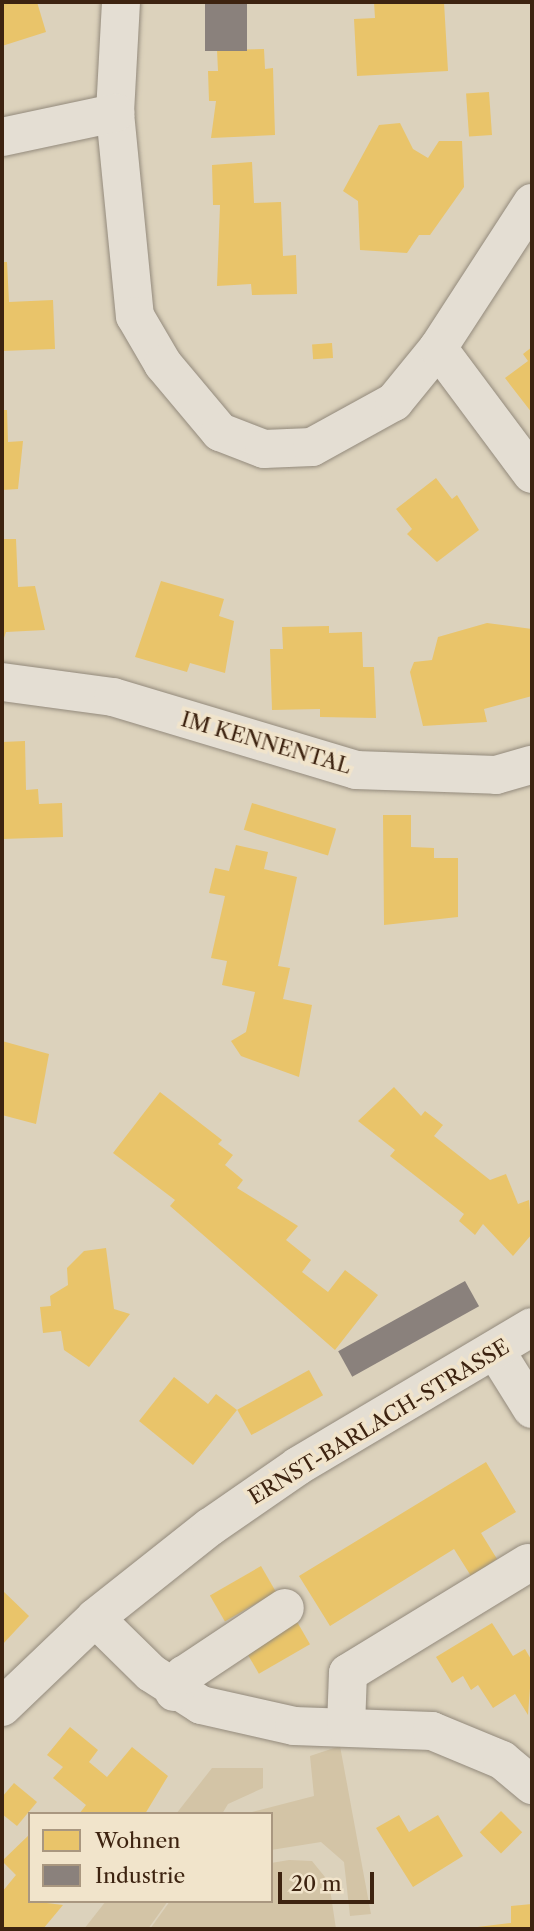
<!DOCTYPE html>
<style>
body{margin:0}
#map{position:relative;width:534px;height:1931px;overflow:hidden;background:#dcd2bc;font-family:"Libre Caslon Text",serif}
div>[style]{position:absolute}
.green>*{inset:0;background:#d3c4a6}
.homes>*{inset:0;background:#e9c46a;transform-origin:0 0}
.industry>*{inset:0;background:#8a817c;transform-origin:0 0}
.roads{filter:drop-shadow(0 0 2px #938a7c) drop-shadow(0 0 2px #938a7c)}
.minor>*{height:38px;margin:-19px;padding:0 19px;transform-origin:19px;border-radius:19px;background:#e4ded3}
span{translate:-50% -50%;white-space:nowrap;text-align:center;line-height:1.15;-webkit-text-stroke:7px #f1e4cb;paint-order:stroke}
.street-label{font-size:21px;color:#3d2310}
.frame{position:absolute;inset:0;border:4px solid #3d2310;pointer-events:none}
.legend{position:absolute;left:28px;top:1812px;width:245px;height:91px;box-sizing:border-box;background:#f1e4cb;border:2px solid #a99780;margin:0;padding:9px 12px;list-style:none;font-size:21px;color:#3d2310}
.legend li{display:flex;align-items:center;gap:14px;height:35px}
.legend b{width:35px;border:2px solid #a99780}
.scale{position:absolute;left:278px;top:1872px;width:96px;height:32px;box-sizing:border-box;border:4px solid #3d2310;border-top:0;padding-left:9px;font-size:21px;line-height:24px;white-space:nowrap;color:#3d2310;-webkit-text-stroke:5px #f1e4cb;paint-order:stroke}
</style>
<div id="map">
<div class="green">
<div style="clip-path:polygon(340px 1746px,371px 1914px,350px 1916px,344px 1862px,321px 1842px,271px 1850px,271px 1814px,244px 1814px,314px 1796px,310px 1756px)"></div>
<div style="clip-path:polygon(212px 1768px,263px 1768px,263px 1788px,228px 1804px,222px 1814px,176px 1814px)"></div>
<div style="clip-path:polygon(289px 1860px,312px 1861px,329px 1882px,336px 1929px,150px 1929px,170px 1901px,271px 1901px,271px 1863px)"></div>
<div style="clip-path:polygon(106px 1901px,168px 1901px,148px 1929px,84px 1929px)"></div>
</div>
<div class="homes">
<div style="clip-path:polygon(16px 2px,37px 2px,46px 32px,2px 46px,2px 3px)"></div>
<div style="clip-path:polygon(374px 2px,444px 2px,448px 71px,357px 76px,354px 19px,375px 18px)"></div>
<div style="clip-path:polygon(264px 49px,265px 69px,273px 68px,275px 135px,211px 138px,216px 101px,209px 101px,208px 71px,218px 71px,217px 50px)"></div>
<div style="left:489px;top:92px;width:43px;height:23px;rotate:86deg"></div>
<div style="clip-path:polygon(400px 123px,413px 149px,428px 158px,439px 141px,462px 141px,464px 187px,430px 235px,419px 235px,407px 253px,360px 250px,358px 201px,343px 191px,379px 125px)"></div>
<div style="clip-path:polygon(252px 162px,254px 203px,281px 202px,283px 256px,296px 255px,297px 294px,252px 295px,251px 284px,217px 286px,220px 205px,213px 205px,212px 165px)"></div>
<div style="clip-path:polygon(2px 262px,7px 262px,9px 302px,53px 300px,55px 349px,2px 351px)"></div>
<div style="left:332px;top:343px;width:15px;height:20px;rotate:86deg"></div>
<div style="clip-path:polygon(532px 347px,532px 413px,505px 378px,528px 361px,523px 354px)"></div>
<div style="clip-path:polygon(2px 410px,7px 410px,8px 442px,23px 441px,18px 489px,2px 490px)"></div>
<div style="clip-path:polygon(436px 478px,452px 499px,457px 495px,479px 530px,437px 562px,407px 534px,412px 529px,396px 509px)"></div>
<div style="clip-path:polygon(2px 539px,16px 539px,18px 587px,35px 586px,45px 630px,6px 632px,2px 644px)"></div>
<div style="clip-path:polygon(161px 581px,224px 599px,219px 616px,234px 621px,225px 673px,190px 663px,187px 672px,135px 657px)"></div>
<div style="clip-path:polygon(487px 623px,532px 629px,532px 696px,484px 709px,487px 722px,423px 726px,410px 672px,414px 662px,432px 660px,438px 637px)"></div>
<div style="clip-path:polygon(329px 626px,329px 633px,362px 632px,363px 667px,374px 667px,376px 718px,320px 717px,320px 709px,272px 710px,270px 649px,283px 649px,282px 627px)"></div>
<div style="clip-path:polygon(25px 741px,26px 790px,38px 789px,39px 804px,62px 803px,63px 837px,2px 839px,2px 742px)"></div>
<div style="left:252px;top:803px;width:88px;height:28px;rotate:17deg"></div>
<div style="clip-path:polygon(383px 815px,411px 815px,411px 847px,434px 848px,434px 858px,458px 858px,458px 917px,384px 925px)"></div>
<div style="clip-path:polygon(236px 845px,268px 852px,264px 869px,297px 877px,278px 966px,290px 968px,283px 999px,312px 1005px,299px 1077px,241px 1056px,231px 1041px,246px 1032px,255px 992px,222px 985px,227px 961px,211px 958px,225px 896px,209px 893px,215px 868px,229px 871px)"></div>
<div style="clip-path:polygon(2px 1041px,49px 1054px,36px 1124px,2px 1115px)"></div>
<div style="clip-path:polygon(394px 1087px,421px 1116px,425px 1111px,443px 1125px,434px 1136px,490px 1180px,506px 1174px,518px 1204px,529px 1200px,532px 1234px,513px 1256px,483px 1224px,475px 1235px,459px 1221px,464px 1214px,390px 1156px,395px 1150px,358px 1121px)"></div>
<div style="clip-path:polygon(160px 1092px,222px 1140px,218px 1144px,233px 1155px,225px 1165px,243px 1180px,237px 1188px,298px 1226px,286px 1240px,311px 1260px,302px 1272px,328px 1292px,345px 1270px,378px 1295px,335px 1350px,170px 1206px,175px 1200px,113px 1153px)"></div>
<div style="clip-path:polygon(106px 1248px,114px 1309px,130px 1314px,89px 1367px,64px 1350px,61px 1331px,43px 1333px,40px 1307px,51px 1306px,50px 1296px,68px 1285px,67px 1268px,84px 1251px)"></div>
<div style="left:309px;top:1370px;width:29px;height:82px;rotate:61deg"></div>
<div style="clip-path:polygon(174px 1377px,208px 1404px,216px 1394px,237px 1410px,193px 1465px,139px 1421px)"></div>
<div style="clip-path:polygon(486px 1462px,516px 1512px,481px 1533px,497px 1559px,471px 1576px,454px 1549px,330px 1626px,299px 1576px)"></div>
<div style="left:261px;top:1566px;width:30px;height:59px;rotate:60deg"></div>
<div style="clip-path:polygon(2px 1590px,29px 1616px,2px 1645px)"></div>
<div style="left:296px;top:1620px;width:28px;height:59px;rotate:60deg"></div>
<div style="clip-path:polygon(492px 1623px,513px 1656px,525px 1649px,532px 1661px,528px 1715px,515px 1694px,493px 1708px,478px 1685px,471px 1690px,463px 1676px,452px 1683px,436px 1657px)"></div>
<div style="clip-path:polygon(70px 1727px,98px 1750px,89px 1762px,107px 1777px,132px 1747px,168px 1776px,145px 1814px,79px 1814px,86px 1805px,53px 1778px,63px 1767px,47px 1755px)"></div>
<div style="clip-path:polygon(14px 1783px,37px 1802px,17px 1826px,2px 1814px,2px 1797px)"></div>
<div style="left:501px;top:1811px;width:30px;height:30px;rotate:45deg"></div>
<div style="clip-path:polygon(399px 1815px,409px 1832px,438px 1815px,463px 1856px,413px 1887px,376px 1828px)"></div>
<div style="clip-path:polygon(30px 1834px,30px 1901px,63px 1905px,43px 1929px,2px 1929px,2px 1892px,16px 1875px,2px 1861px)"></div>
<div style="clip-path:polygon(532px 1904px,532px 1929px,461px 1929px,511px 1923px,511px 1906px)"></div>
</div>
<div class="industry">
<div style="left:205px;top:2px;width:42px;height:49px"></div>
<div style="left:465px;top:1281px;width:29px;height:145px;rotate:61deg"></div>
</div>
<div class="roads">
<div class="minor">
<div style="left:121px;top:2px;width:111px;rotate:93.1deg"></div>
<div style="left:115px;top:113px;width:204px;rotate:84.4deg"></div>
<div style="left:135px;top:316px;width:56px;rotate:59.7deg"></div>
<div style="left:163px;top:364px;width:89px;rotate:50deg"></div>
<div style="left:220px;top:432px;width:47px;rotate:21.1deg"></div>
<div style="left:264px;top:449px;width:48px;rotate:-2.4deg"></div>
<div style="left:312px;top:447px;width:94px;rotate:-28.8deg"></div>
<div style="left:394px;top:402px;width:70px;rotate:-50.8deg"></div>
<div style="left:438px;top:348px;width:173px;rotate:-57deg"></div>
<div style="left:2px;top:137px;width:116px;rotate:-12deg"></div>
<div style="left:438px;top:348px;width:157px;rotate:53.3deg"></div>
<div style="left:2px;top:682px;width:112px;rotate:7.7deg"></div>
<div style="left:113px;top:697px;width:254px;rotate:16.7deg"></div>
<div style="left:356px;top:770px;width:140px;rotate:2deg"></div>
<div style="left:496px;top:775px;width:37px;rotate:-16deg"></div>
<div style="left:497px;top:1353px;width:66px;rotate:58deg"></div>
<div style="left:95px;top:1618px;width:78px;rotate:44.5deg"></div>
<div style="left:151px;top:1673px;width:59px;rotate:32.6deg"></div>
<div style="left:201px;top:1705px;width:95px;rotate:12.7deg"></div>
<div style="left:294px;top:1726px;width:138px;rotate:2.1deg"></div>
<div style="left:432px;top:1731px;width:76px;rotate:22.5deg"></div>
<div style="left:502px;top:1760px;width:39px;rotate:40deg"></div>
<div style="left:174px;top:1692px;width:20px;rotate:-60deg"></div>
<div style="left:184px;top:1675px;width:121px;rotate:-33.6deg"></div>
<div style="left:2px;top:1707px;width:129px;rotate:-43.7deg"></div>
<div style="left:95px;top:1618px;width:147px;rotate:-38.4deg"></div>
<div style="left:210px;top:1527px;width:107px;rotate:-34.7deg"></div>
<div style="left:298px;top:1466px;width:272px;rotate:-30.7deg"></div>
<div style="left:346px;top:1727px;width:54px;rotate:-87.9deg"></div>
<div style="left:348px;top:1673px;width:211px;rotate:-31.4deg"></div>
</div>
</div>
<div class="street-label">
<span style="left:266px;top:743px;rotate:16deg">IM KENNENTAL</span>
<span style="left:379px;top:1422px;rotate:-31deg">ERNST-BARLACH-STRASSE</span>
</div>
<div class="frame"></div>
<ul class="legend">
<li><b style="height:19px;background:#e9c46a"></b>Wohnen</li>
<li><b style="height:19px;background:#8a817c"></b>Industrie</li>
</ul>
<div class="scale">20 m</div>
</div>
